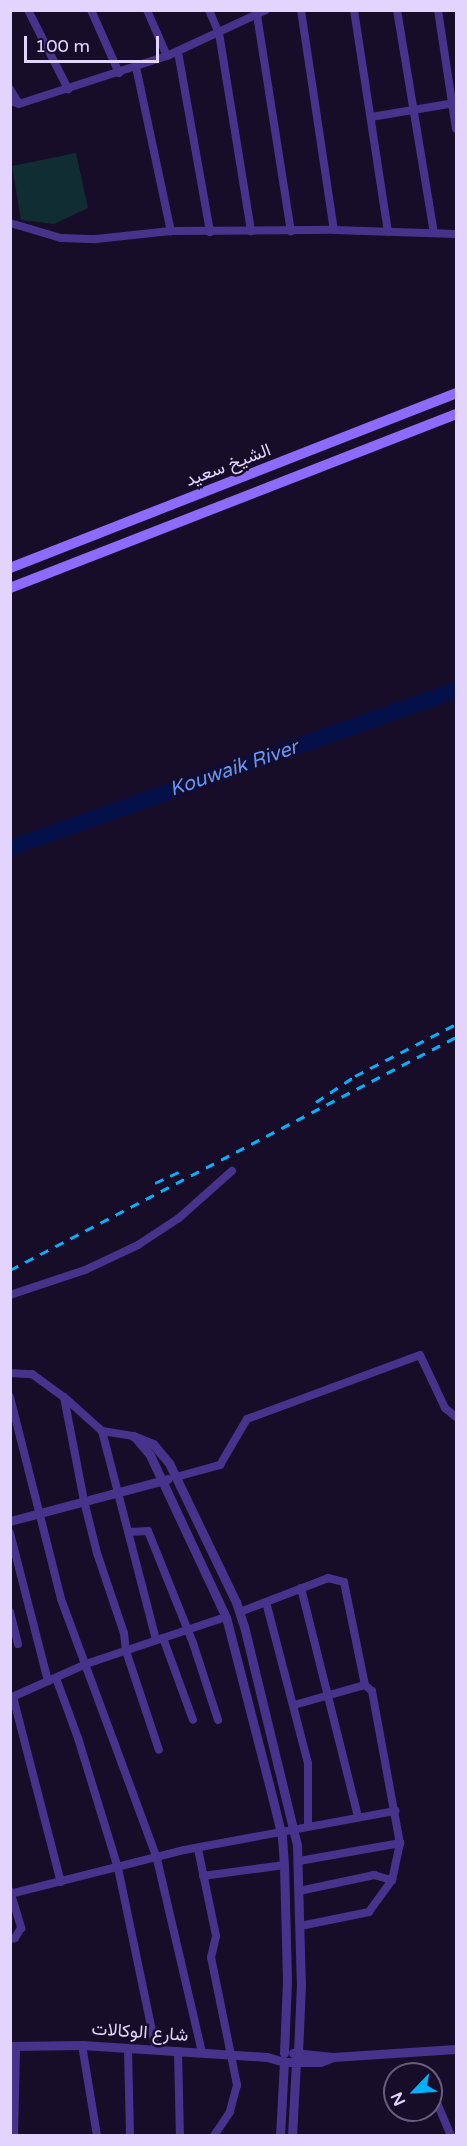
<!DOCTYPE html>
<meta charset="utf-8">
<style>
body{margin:0}
#map{position:relative;width:467px;height:2146px;overflow:hidden;background:#170d28;font-family:"Varela Round",Vazirmatn,sans-serif}
div>[style]{position:absolute}
.green>*{inset:0;background:#0f2d33}
.river>*{height:16px;margin:-8px;padding:0 8px;transform-origin:8px;border-radius:8px;background:#04104a}
.minor>*{height:8px;margin:-4px;padding:0 4px;transform-origin:4px;border-radius:4px;background:#48338c}
.tertiary>*{height:9px;margin:-4.5px;padding:0 4.5px;transform-origin:4.5px;border-radius:4.5px;background:#48338c}
.secondary>*{height:10px;margin:-5px;padding:0 5px;transform-origin:5px;border-radius:5px;background:#8d6bff}
.rail>*{height:3px;margin-top:-1.5px;transform-origin:0;background:repeating-linear-gradient(90deg,#00b2ff 0 9px,transparent 0 17px)}
span{translate:-50% -50%;white-space:nowrap;text-align:center;line-height:1.15;-webkit-text-stroke:5px #170d28;paint-order:stroke}
.street-label{font-size:18px;color:#e2d4ff}
.water-label{font-size:20px;color:#6297ff;font-style:italic}
.frame{position:absolute;inset:0;border:12px solid #e2d4ff;pointer-events:none}
.north{position:absolute;left:383px;top:2062px;width:60px;height:60px;box-sizing:border-box;background:#170d28;border:2px solid #685d7e;border-radius:50%;rotate:245deg;font-size:16px;font-weight:700;line-height:24px;text-align:center;color:#e2d4ff}
.north::after{content:'';display:block;margin:auto;width:21px;height:27px;background:#00b2ff;clip-path:polygon(50% 0,100% 100%,50% 72%,0 100%)}
.scale{position:absolute;left:24px;top:36px;width:135px;height:27px;box-sizing:border-box;border:3px solid #e2d4ff;border-top:0;padding-left:8px;font-size:18px;line-height:21px;white-space:nowrap;color:#e2d4ff;-webkit-text-stroke:4px #170d28;paint-order:stroke}
</style>
<div id="map">
<div class="green">
<div style="clip-path:polygon(76px 153px,88px 208px,54px 224px,21px 220px,12px 166px)"></div>
</div>
<div class="river">
<div style="left:10px;top:848px;width:473px;rotate:-19.5deg"></div>
</div>
<div class="minor">
<div style="left:28px;top:10px;width:89px;rotate:63.1deg"></div>
<div style="left:91px;top:10px;width:69px;rotate:66deg"></div>
<div style="left:147px;top:10px;width:50px;rotate:66.5deg"></div>
<div style="left:209px;top:10px;width:25px;rotate:67deg"></div>
<div style="left:219px;top:33px;width:201px;rotate:80.8deg"></div>
<div style="left:301px;top:10px;width:222px;rotate:81.5deg"></div>
<div style="left:354px;top:10px;width:224px;rotate:81.3deg"></div>
<div style="left:397px;top:10px;width:226px;rotate:80.6deg"></div>
<div style="left:438px;top:10px;width:120px;rotate:81.4deg"></div>
<div style="left:257px;top:15px;width:219px;rotate:81.1deg"></div>
<div style="left:178px;top:52px;width:183px;rotate:79.9deg"></div>
<div style="left:136px;top:67px;width:168px;rotate:78deg"></div>
<div style="left:171px;top:231px;width:163px;rotate:-0.4deg"></div>
<div style="left:334px;top:230px;width:122px;rotate:1.9deg"></div>
<div style="left:10px;top:89px;width:17px;rotate:59deg"></div>
<div style="left:10px;top:101px;width:9px;rotate:18deg"></div>
<div style="left:19px;top:104px;width:156px;rotate:-18deg"></div>
<div style="left:167px;top:56px;width:109px;rotate:-24.9deg"></div>
<div style="left:371px;top:117px;width:85px;rotate:-9.5deg"></div>
<div style="left:10px;top:223px;width:53px;rotate:16.4deg"></div>
<div style="left:61px;top:238px;width:35px;rotate:2deg"></div>
<div style="left:96px;top:239px;width:75px;rotate:-6.1deg"></div>
<div style="left:10px;top:1295px;width:79px;rotate:-18.4deg"></div>
<div style="left:85px;top:1270px;width:59px;rotate:-25.3deg"></div>
<div style="left:138px;top:1245px;width:49px;rotate:-33.4deg"></div>
<div style="left:179px;top:1218px;width:71px;rotate:-41.6deg"></div>
<div style="left:10px;top:1373px;width:22px;rotate:3deg"></div>
<div style="left:32px;top:1374px;width:39px;rotate:36deg"></div>
<div style="left:64px;top:1397px;width:51px;rotate:41.8deg"></div>
<div style="left:102px;top:1431px;width:31px;rotate:9deg"></div>
<div style="left:10px;top:1397px;width:208px;rotate:75.8deg"></div>
<div style="left:61px;top:1599px;width:277px;rotate:69.7deg"></div>
<div style="left:157px;top:1859px;width:199px;rotate:76.9deg"></div>
<div style="left:64px;top:1397px;width:106px;rotate:79.1deg"></div>
<div style="left:84px;top:1501px;width:54px;rotate:76deg"></div>
<div style="left:97px;top:1553px;width:84px;rotate:71.4deg"></div>
<div style="left:124px;top:1633px;width:18px;rotate:84deg"></div>
<div style="left:126px;top:1651px;width:104px;rotate:71.6deg"></div>
<div style="left:102px;top:1431px;width:216px;rotate:75.5deg"></div>
<div style="left:176px;top:1477px;width:46px;rotate:-15.3deg"></div>
<div style="left:220px;top:1465px;width:53px;rotate:-59.6deg"></div>
<div style="left:247px;top:1419px;width:184px;rotate:-20.3deg"></div>
<div style="left:420px;top:1355px;width:59px;rotate:64.7deg"></div>
<div style="left:445px;top:1408px;width:14px;rotate:39deg"></div>
<div style="left:129px;top:1532px;width:19px;rotate:-3deg"></div>
<div style="left:148px;top:1531px;width:121px;rotate:68.1deg"></div>
<div style="left:193px;top:1643px;width:81px;rotate:72deg"></div>
<div style="left:10px;top:1533px;width:153px;rotate:75.6deg"></div>
<div style="left:301px;top:1588px;width:236px;rotate:76deg"></div>
<div style="left:266px;top:1602px;width:166px;rotate:75.4deg"></div>
<div style="left:308px;top:1763px;width:63px;rotate:90deg"></div>
<div style="left:10px;top:1612px;width:33px;rotate:76deg"></div>
<div style="left:240px;top:1612px;width:94px;rotate:-21.1deg"></div>
<div style="left:328px;top:1578px;width:16px;rotate:14deg"></div>
<div style="left:344px;top:1582px;width:105px;rotate:78.5deg"></div>
<div style="left:365px;top:1685px;width:9px;rotate:41deg"></div>
<div style="left:372px;top:1691px;width:155px;rotate:79.6deg"></div>
<div style="left:400px;top:1843px;width:38px;rotate:102deg"></div>
<div style="left:392px;top:1880px;width:39px;rotate:126deg"></div>
<div style="left:369px;top:1912px;width:70px;rotate:168.5deg"></div>
<div style="left:163px;top:1638px;width:87px;rotate:69.9deg"></div>
<div style="left:56px;top:1678px;width:64px;rotate:69.9deg"></div>
<div style="left:78px;top:1738px;width:136px;rotate:72.9deg"></div>
<div style="left:118px;top:1868px;width:186px;rotate:78.2deg"></div>
<div style="left:13px;top:1697px;width:191px;rotate:75.5deg"></div>
<div style="left:10px;top:1698px;width:83px;rotate:-24.1deg"></div>
<div style="left:86px;top:1664px;width:148px;rotate:-18.6deg"></div>
<div style="left:294px;top:1705px;width:74px;rotate:-15.7deg"></div>
<div style="left:198px;top:1849px;width:89px;rotate:78.3deg"></div>
<div style="left:216px;top:1936px;width:22px;rotate:103deg"></div>
<div style="left:211px;top:1957px;width:131px;rotate:78.5deg"></div>
<div style="left:237px;top:2085px;width:28px;rotate:105deg"></div>
<div style="left:230px;top:2112px;width:29px;rotate:124deg"></div>
<div style="left:299px;top:1861px;width:103px;rotate:-10.1deg"></div>
<div style="left:203px;top:1876px;width:82px;rotate:-7.7deg"></div>
<div style="left:10px;top:1891px;width:39px;rotate:73deg"></div>
<div style="left:21px;top:1928px;width:12px;rotate:121deg"></div>
<div style="left:15px;top:1938px;width:5px;rotate:169deg"></div>
<div style="left:299px;top:1891px;width:77px;rotate:-12deg"></div>
<div style="left:374px;top:1875px;width:19px;rotate:16deg"></div>
<div style="left:10px;top:1894px;width:179px;rotate:-14.2deg"></div>
<div style="left:184px;top:1850px;width:215px;rotate:-10.5deg"></div>
<div style="left:82px;top:2045px;width:92px;rotate:80.6deg"></div>
<div style="left:128px;top:2048px;width:88px;rotate:88.7deg"></div>
<div style="left:178px;top:2051px;width:85px;rotate:88.7deg"></div>
<div style="left:431px;top:2077px;width:21px;rotate:79deg"></div>
<div style="left:435px;top:2098px;width:41px;rotate:67.2deg"></div>
</div>
<div class="tertiary">
<div style="left:133px;top:1436px;width:22px;rotate:22deg"></div>
<div style="left:153px;top:1444px;width:25px;rotate:50deg"></div>
<div style="left:169px;top:1463px;width:154px;rotate:64.3deg"></div>
<div style="left:236px;top:1602px;width:25px;rotate:72deg"></div>
<div style="left:244px;top:1626px;width:225px;rotate:76.4deg"></div>
<div style="left:297px;top:1845px;width:139px;rotate:88.4deg"></div>
<div style="left:301px;top:1984px;width:69px;rotate:92.5deg"></div>
<div style="left:135px;top:1437px;width:23px;rotate:50deg"></div>
<div style="left:150px;top:1455px;width:179px;rotate:64.9deg"></div>
<div style="left:226px;top:1617px;width:172px;rotate:75.6deg"></div>
<div style="left:269px;top:1784px;width:55px;rotate:76.2deg"></div>
<div style="left:282px;top:1837px;width:28px;rotate:86deg"></div>
<div style="left:284px;top:1865px;width:116px;rotate:88.5deg"></div>
<div style="left:287px;top:1981px;width:72px;rotate:92.4deg"></div>
<div style="left:10px;top:1521px;width:163px;rotate:-14.9deg"></div>
<div style="left:10px;top:2046px;width:72px;rotate:-0.8deg"></div>
<div style="left:82px;top:2045px;width:185px;rotate:3.7deg"></div>
<div style="left:267px;top:2057px;width:18px;rotate:16deg"></div>
<div style="left:284px;top:2062px;width:36px"></div>
<div style="left:320px;top:2062px;width:14px;rotate:-21deg"></div>
<div style="left:293px;top:2053px;width:40px;rotate:5.7deg"></div>
<div style="left:333px;top:2057px;width:123px;rotate:-3.7deg"></div>
<div style="left:13px;top:2136px;width:90px;rotate:-88.7deg"></div>
<div style="left:280px;top:2136px;width:74px;rotate:-86.9deg"></div>
<div style="left:292px;top:2136px;width:74px;rotate:-86.9deg"></div>
</div>
<div class="secondary">
<div style="left:10px;top:568px;width:479px;rotate:-21.4deg"></div>
<div style="left:10px;top:588px;width:479px;rotate:-21.3deg"></div>
</div>
<div class="rail">
<div style="left:316px;top:1102px;width:47px;rotate:-33.7deg"></div>
<div style="left:355px;top:1076px;width:114px;rotate:-27.2deg"></div>
<div style="left:155px;top:1183px;width:26px;rotate:-25deg"></div>
<div style="left:10px;top:1270px;width:503px;rotate:-27.58deg"></div>
</div>
<div class="street-label">
<span style="left:228px;top:465px;rotate:-21deg">الشيخ سعيد</span>
<span style="left:140px;top:2032px;rotate:4deg">شارع الوكالات</span>
</div>
<div class="water-label">
<span style="left:234px;top:769px;rotate:-19deg">Kouwaik River</span>
</div>
<div class="frame"></div>
<div class="north">N</div>
<div class="scale">100 m</div>
</div>
